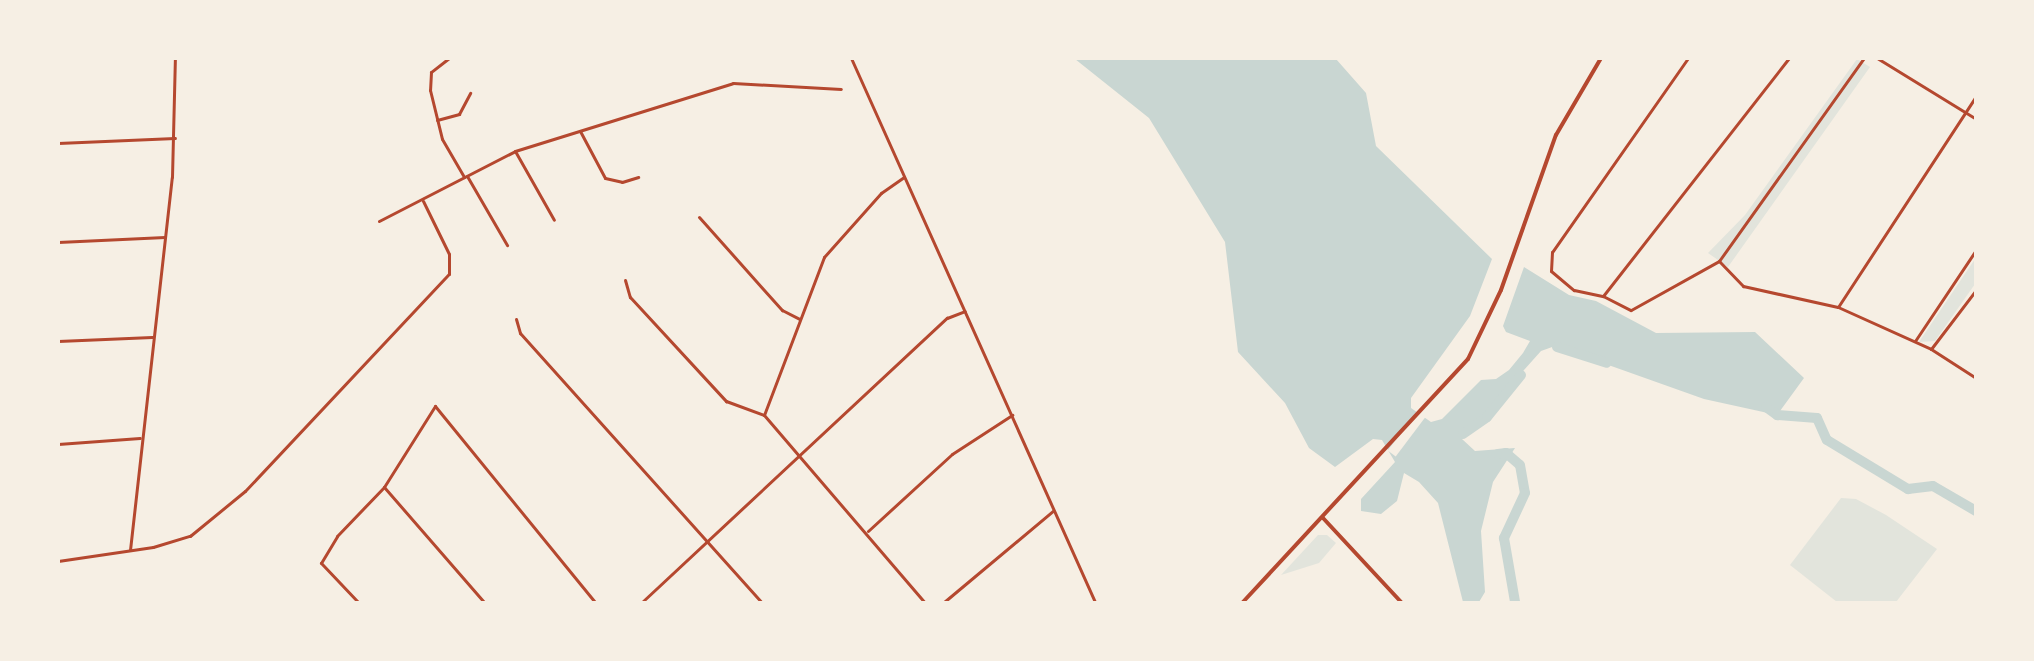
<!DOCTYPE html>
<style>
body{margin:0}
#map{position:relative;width:2034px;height:661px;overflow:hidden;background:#f6efe4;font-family:"Sofia Sans Condensed",sans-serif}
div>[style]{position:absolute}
.green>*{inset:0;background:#e2e4dc}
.water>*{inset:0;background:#c9d6d2}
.pier>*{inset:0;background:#f6efe4;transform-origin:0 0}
.river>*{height:10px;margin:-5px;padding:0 5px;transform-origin:5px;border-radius:5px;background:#c9d6d2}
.minor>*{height:3px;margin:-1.5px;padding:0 1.5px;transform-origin:1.5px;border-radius:1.5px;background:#b5482f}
.tertiary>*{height:4px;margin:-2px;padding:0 2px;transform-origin:2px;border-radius:2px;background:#b5482f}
.secondary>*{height:4px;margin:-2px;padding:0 2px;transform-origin:2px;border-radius:2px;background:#b5482f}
span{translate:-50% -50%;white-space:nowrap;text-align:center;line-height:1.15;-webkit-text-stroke:4.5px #f6efe4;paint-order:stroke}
.frame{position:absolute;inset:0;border:60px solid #f6efe4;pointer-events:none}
</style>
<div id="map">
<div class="green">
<div style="clip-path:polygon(1857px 59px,1870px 67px,1728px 267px,1708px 253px,1745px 215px)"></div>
<div style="clip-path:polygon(1975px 259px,1975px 284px,1935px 341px,1919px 342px)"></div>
<div style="clip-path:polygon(1841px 498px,1856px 499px,1886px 515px,1937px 549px,1896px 602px,1837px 602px,1790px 565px)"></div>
<div style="clip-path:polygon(1318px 535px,1327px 535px,1336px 543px,1319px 563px,1281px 575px)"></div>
</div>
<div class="water">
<div style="clip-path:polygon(1075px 59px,1336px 59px,1366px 93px,1376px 146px,1492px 259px,1470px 316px,1411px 398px,1411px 408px,1431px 422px,1442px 419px,1481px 380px,1496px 379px,1509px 370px,1523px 353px,1530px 341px,1506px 332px,1503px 326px,1524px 267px,1569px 295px,1596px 301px,1656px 333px,1755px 332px,1804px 378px,1777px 415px,1704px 399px,1555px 346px,1541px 351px,1462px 439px,1475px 451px,1515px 448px,1493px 482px,1481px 531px,1485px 592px,1479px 602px,1463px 602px,1438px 503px,1419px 482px,1404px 473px,1397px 501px,1381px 514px,1361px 511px,1361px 499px,1395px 462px,1382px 440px,1373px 439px,1335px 467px,1309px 448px,1285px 403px,1238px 352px,1225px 242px,1149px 118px)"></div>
</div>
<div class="pier">
<div style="left:1419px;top:409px;width:10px;height:52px;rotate:37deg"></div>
</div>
<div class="river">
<div style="left:1557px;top:347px;width:52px;rotate:17.7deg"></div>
<div style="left:1766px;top:407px;width:14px;rotate:36deg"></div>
<div style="left:1777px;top:415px;width:40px;rotate:4.3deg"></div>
<div style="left:1817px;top:418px;width:24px;rotate:66deg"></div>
<div style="left:1827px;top:440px;width:95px;rotate:31.2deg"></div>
<div style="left:1908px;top:489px;width:25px;rotate:-7deg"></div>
<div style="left:1933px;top:486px;width:50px;rotate:30.2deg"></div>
<div style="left:1463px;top:434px;width:29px;rotate:-35deg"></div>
<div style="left:1487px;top:417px;width:54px;rotate:-51deg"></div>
<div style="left:1498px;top:454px;width:8px;rotate:-7deg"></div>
<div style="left:1506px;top:453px;width:18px;rotate:41deg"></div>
<div style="left:1520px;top:465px;width:28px;rotate:80deg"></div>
<div style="left:1525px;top:493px;width:50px;rotate:115deg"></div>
<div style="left:1504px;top:538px;width:65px;rotate:80.2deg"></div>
</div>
<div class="minor">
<div style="left:449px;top:58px;width:23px;rotate:142deg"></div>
<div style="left:431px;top:72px;width:18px;rotate:93deg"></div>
<div style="left:430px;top:90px;width:50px;rotate:76.2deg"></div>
<div style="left:442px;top:139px;width:44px;rotate:59.9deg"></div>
<div style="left:851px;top:58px;width:596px;rotate:65.84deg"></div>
<div style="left:1688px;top:58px;width:237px;rotate:125deg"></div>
<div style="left:1552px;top:252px;width:19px;rotate:93deg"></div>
<div style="left:1551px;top:271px;width:30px;rotate:40deg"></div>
<div style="left:1574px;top:290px;width:30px;rotate:12deg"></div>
<div style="left:1603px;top:296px;width:302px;rotate:-52deg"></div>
<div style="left:1877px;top:58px;width:116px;rotate:31.6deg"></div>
<div style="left:437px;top:120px;width:23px;rotate:-15deg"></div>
<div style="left:459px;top:114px;width:24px;rotate:-62deg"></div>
<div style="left:580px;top:131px;width:53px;rotate:62deg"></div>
<div style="left:605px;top:178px;width:17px;rotate:13deg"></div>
<div style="left:622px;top:182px;width:17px;rotate:-17deg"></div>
<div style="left:58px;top:143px;width:117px;rotate:-2.4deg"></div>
<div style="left:515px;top:151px;width:79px;rotate:60.5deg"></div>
<div style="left:467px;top:176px;width:80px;rotate:59.9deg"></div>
<div style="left:699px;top:217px;width:125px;rotate:48.3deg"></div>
<div style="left:782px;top:310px;width:20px;rotate:27deg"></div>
<div style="left:379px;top:221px;width:153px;rotate:-27.2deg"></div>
<div style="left:515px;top:151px;width:228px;rotate:-17.3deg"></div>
<div style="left:733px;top:83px;width:108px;rotate:3.2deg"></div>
<div style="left:58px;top:242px;width:107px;rotate:-2.7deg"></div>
<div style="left:1719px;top:261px;width:35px;rotate:46deg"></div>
<div style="left:1743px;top:286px;width:97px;rotate:12.5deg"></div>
<div style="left:1838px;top:307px;width:102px;rotate:24.3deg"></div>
<div style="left:1931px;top:349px;width:54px;rotate:32.8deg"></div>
<div style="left:625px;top:280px;width:18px;rotate:74deg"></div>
<div style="left:630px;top:297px;width:142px;rotate:47.3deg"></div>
<div style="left:726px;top:401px;width:40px;rotate:20.2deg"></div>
<div style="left:764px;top:415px;width:246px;rotate:49.4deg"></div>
<div style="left:1603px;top:296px;width:31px;rotate:27deg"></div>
<div style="left:1631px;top:310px;width:101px;rotate:-29.1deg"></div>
<div style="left:1719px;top:261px;width:249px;rotate:-54.5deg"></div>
<div style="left:1838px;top:307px;width:252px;rotate:-56.8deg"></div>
<div style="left:516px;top:319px;width:15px;rotate:74deg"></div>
<div style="left:520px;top:333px;width:361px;rotate:48.1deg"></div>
<div style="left:58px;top:341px;width:94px;rotate:-2.4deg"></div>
<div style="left:1915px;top:341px;width:110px;rotate:-56.2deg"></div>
<div style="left:1931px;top:349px;width:74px;rotate:-52.7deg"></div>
<div style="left:764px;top:415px;width:169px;rotate:-69.2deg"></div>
<div style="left:824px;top:257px;width:86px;rotate:-48.3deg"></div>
<div style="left:881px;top:193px;width:28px;rotate:-35deg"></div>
<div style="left:58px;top:444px;width:82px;rotate:-4.2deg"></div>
<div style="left:384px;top:487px;width:152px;rotate:49deg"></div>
<div style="left:868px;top:531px;width:114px;rotate:-42.5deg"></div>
<div style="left:952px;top:454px;width:72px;rotate:-33deg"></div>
<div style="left:130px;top:550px;width:375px;rotate:-83.6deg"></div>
<div style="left:172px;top:177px;width:119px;rotate:-88.6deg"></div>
<div style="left:58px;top:561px;width:96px;rotate:-8.4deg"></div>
<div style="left:153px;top:547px;width:39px;rotate:-17deg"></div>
<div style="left:190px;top:536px;width:71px;rotate:-39.3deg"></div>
<div style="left:245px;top:491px;width:298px;rotate:-46.8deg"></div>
<div style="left:449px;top:274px;width:20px;rotate:-90deg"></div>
<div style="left:449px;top:254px;width:59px;rotate:-116.1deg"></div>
<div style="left:358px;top:602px;width:54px;rotate:-133.5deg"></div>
<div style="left:321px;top:563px;width:31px;rotate:-59deg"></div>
<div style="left:337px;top:536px;width:68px;rotate:-46.2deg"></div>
<div style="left:384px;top:487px;width:96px;rotate:-57.8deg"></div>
<div style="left:435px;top:406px;width:253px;rotate:50.8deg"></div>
<div style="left:642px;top:602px;width:417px;rotate:-43deg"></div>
<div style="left:947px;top:318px;width:19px;rotate:-21deg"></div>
<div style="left:944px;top:602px;width:142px;rotate:-39.9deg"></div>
</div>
<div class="tertiary">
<div style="left:1323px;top:518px;width:115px;rotate:47.1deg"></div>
</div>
<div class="secondary">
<div style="left:1243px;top:602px;width:331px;rotate:-47.2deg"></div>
<div style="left:1468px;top:359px;width:76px;rotate:-64.4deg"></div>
<div style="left:1501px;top:290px;width:164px;rotate:-70.5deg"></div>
<div style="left:1556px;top:135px;width:89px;rotate:-59.7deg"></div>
</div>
<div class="frame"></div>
</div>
